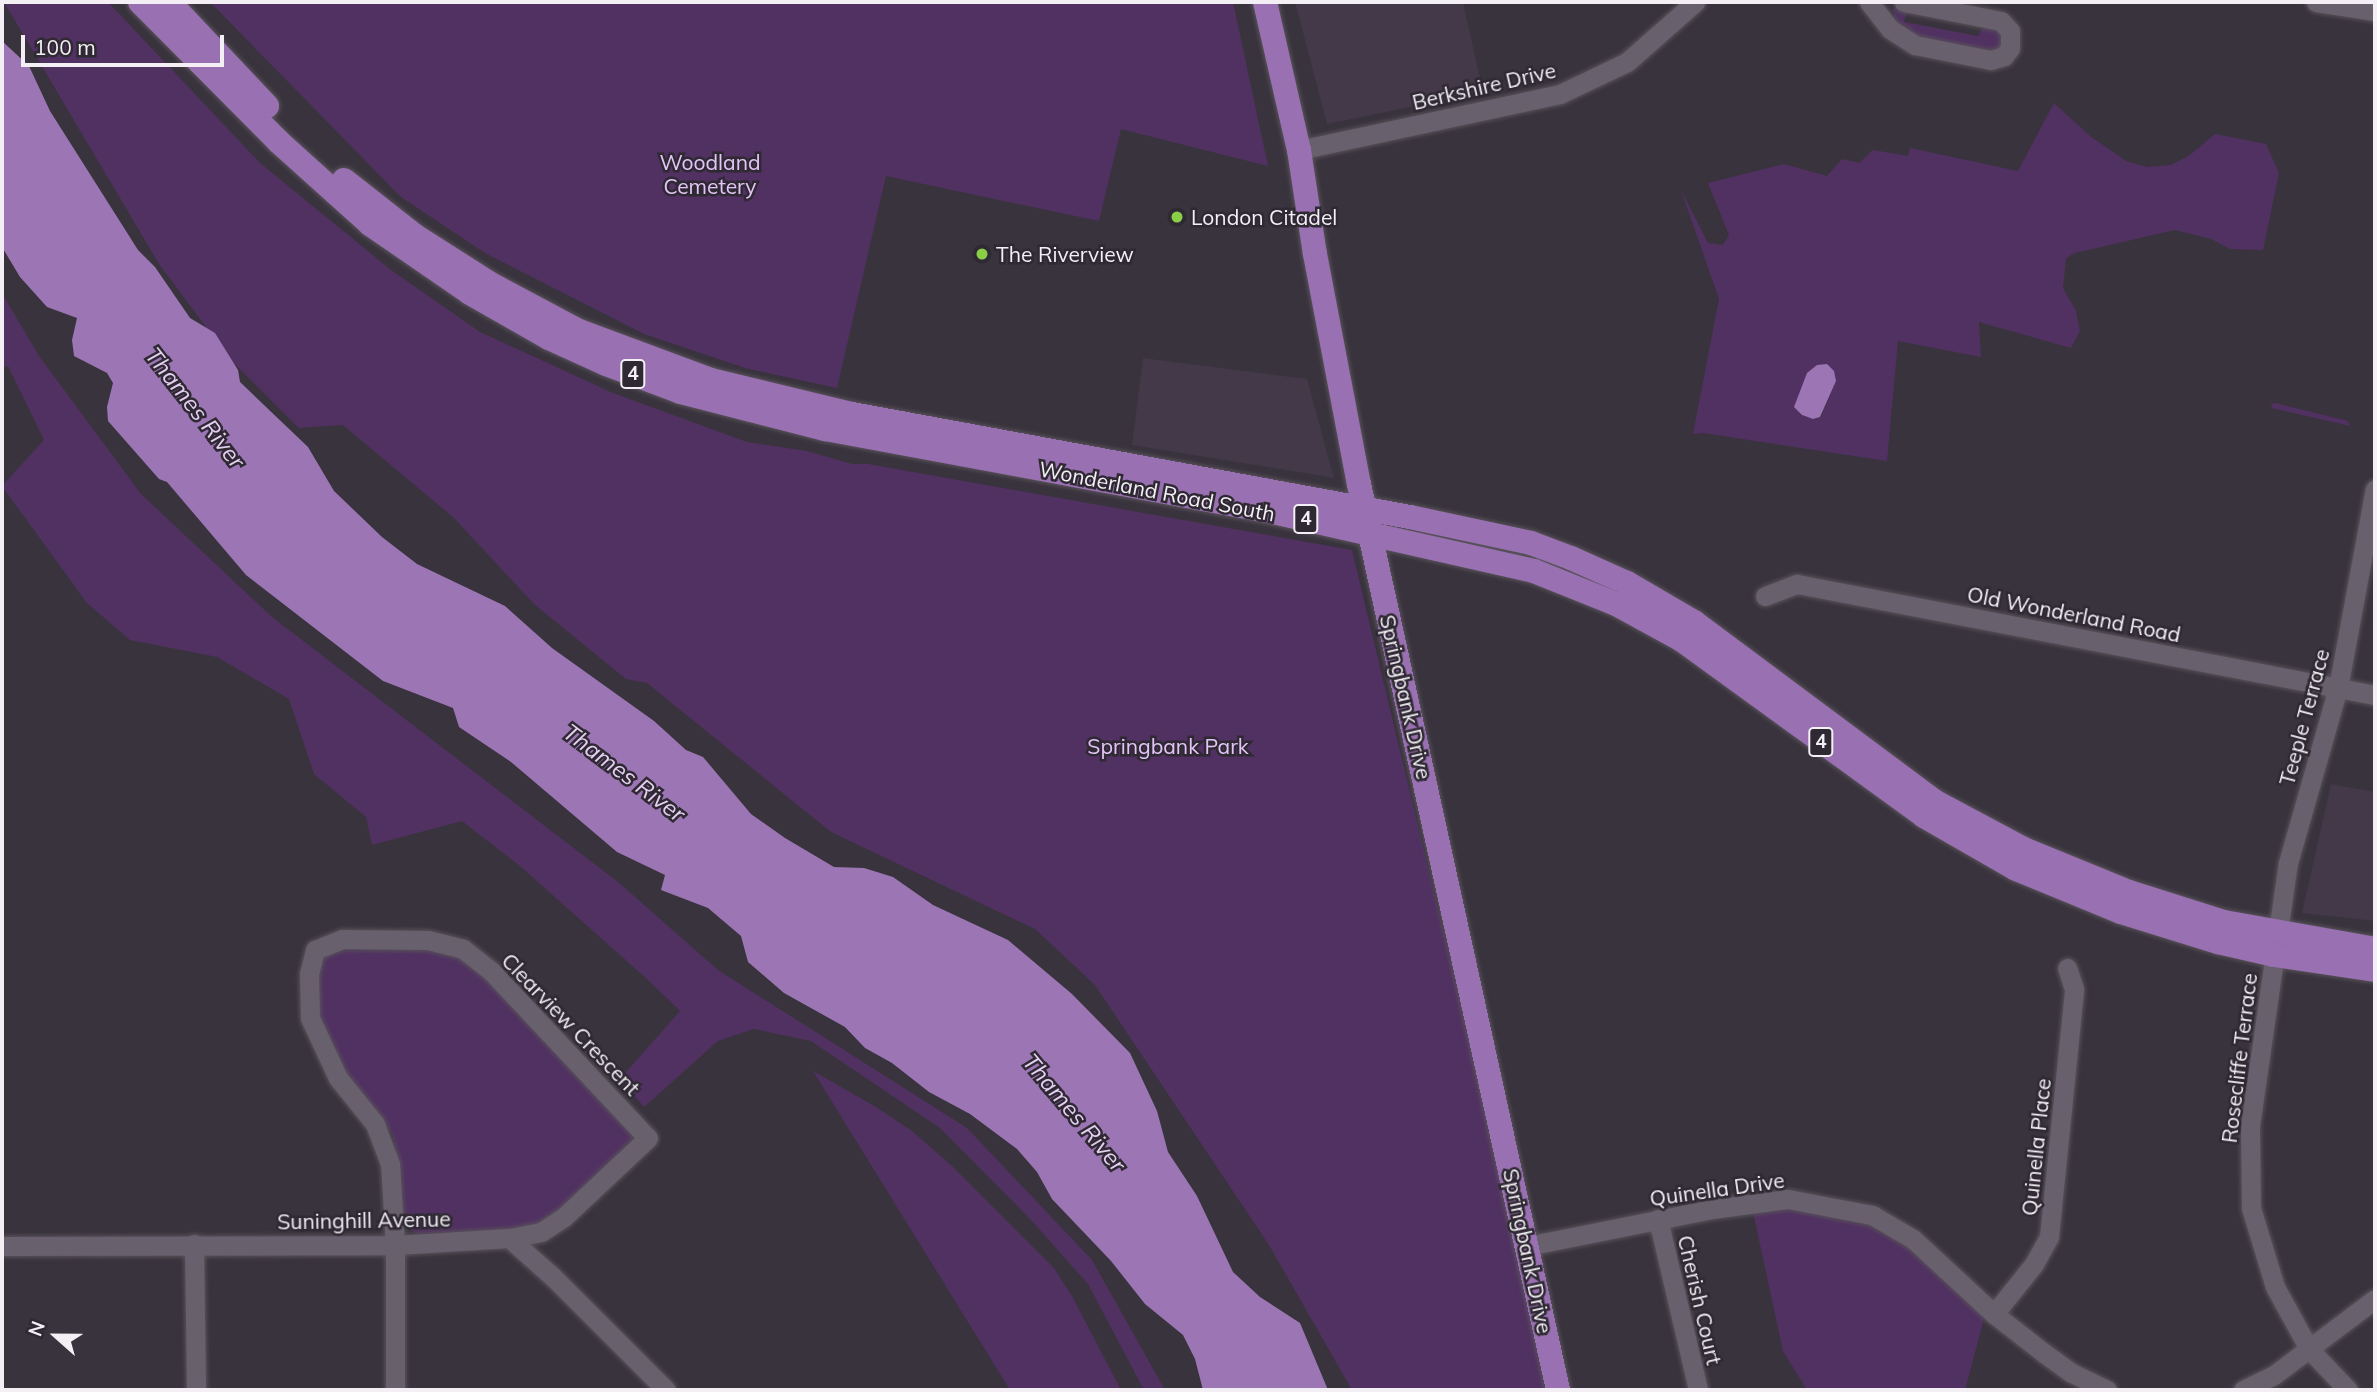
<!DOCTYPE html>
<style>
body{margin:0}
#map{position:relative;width:2377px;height:1392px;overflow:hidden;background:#39333d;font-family:Mulish,sans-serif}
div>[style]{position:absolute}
.built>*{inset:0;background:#433949}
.green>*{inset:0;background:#513162}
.water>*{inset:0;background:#9c75b4}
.roads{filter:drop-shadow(0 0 2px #58525a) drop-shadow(0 0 2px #58525a)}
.minor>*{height:19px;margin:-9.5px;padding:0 9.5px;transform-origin:9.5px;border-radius:9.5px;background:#68616d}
.major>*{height:24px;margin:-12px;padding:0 12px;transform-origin:12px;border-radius:12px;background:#9970b1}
.dots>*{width:19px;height:19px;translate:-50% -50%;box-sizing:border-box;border:4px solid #2f2933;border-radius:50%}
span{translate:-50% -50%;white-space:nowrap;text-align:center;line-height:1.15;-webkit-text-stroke:5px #2f2933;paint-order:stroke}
.shield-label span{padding:2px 5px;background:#2f2933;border:2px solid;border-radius:5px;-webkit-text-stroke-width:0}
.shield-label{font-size:19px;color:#f3eff5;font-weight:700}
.street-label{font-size:21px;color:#f3eff5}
.park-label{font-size:21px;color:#e4c4f8}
.poi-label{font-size:21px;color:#f3eff5}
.left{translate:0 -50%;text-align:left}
.water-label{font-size:23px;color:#e5d0f3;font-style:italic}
.frame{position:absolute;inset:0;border:4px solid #f3eff5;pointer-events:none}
.north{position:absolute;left:21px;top:1301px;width:70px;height:70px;-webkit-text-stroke:5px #2f2933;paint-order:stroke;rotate:291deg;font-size:19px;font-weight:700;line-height:28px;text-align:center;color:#f3eff5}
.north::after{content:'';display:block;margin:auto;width:24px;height:32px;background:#f3eff5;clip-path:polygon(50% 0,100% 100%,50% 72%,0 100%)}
.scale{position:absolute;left:21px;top:35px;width:203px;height:32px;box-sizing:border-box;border:4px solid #f3eff5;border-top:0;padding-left:9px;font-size:21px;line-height:24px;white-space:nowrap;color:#f3eff5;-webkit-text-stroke:5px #2f2933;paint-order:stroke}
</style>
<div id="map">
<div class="built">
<div style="clip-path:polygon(1295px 2px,1463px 2px,1483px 92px,1327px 124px)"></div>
<div style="clip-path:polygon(1143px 358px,1307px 379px,1334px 478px,1132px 445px)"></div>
<div style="clip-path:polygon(2331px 784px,2375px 792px,2375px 921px,2302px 913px)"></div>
</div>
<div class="green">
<div style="clip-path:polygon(4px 2px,108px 2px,260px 163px,391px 270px,480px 332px,613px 393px,747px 442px,807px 451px,852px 464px,868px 464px,1352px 550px,1479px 1081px,1545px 1390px,1352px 1390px,1269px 1245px,1095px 985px,1035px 929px,831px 832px,647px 683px,626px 679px,534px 604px,454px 518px,343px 425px,299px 428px,230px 359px,159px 264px)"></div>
<div style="clip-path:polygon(210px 2px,1233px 2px,1268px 166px,1121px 129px,1099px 221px,886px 176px,837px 388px,745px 368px,644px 334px,485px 253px,401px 197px)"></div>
<div style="clip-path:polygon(1898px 5px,1907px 11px,1904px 22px,1978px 36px,1982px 29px,1990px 26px,2000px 30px,2003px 45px,1993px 53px,1918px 38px,1896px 22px,1893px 10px)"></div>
<div style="clip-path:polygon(evenodd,2054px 103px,2090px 136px,2126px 161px,2147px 167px,2171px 165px,2190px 155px,2215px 134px,2266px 144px,2279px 173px,2263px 250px,2230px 249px,2211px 239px,2175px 230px,2075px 253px,2066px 258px,2063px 288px,2076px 311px,2080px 331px,2071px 348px,1979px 322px,1981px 357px,1898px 341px,1887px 461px,1703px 433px,1693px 434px,1719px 299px,1681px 190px,1708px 243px,1723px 245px,1729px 235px,1708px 183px,1784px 164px,1827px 176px,1842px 159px,1859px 163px,1873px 150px,1908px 156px,1910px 148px,2018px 171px,2054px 103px,1836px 381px,1821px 417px,1813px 419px,1802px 415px,1836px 381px)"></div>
<div style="clip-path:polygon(2px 293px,39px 356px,141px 494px,272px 617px,618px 882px,718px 970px,967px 1128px,1092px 1260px,1165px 1390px,1144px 1390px,1088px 1284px,1031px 1220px,940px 1128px,811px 1041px,754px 1029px,718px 1041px,644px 1107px,620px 1079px,680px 1011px,647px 979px,520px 866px,462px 821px,372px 845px,366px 817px,314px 774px,289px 699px,217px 657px,130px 640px,87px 603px,2px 486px,44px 440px,8px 366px,2px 367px)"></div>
<div style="clip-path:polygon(2275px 403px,2348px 421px,2350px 426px,2272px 408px,2271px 404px)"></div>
<div style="clip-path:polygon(345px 947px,422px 947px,448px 952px,475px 966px,633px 1134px,631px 1143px,564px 1208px,542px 1223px,519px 1231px,417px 1234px,407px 1227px,402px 1215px,400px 1169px,392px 1134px,332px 1052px,322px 1025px,317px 995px,319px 965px,329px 953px)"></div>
<div style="clip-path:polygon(813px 1071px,876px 1107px,912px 1131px,952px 1166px,1054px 1268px,1073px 1298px,1121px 1390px,1010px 1390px)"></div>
<div style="clip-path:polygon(1783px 1209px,1812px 1209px,1854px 1218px,1902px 1243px,1985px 1315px,1965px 1390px,1807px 1390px,1783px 1351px,1753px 1212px)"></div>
</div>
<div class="water">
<div style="clip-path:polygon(2px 41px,29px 66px,50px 111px,138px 250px,155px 267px,190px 318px,215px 333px,238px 370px,240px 382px,308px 447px,334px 491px,382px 537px,417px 564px,505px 606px,552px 648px,654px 721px,686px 750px,703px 757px,751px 814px,785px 838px,834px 867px,864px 868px,893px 877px,933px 905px,1008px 940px,1072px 994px,1130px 1053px,1157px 1111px,1168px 1152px,1197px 1196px,1233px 1272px,1260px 1297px,1300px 1323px,1328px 1390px,1203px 1390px,1195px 1359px,1183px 1335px,1145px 1304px,1111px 1261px,1052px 1199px,1037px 1172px,1017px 1149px,970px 1114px,929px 1092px,892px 1063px,865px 1048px,845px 1027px,784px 993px,748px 962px,741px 936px,708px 908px,661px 890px,665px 875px,617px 852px,511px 762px,459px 727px,453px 708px,383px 681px,246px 575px,167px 482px,159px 479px,108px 421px,107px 407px,113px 383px,107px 373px,74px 356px,72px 340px,77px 318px,47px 307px,20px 277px,2px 247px)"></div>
<div style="clip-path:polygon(1827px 364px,1834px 371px,1836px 381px,1820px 417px,1813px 419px,1802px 415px,1794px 407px,1807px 373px,1817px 365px)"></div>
</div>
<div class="roads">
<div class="minor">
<div style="left:1869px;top:2px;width:34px;rotate:52deg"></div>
<div style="left:1890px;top:29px;width:30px;rotate:33deg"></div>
<div style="left:1915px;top:45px;width:77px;rotate:11.2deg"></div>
<div style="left:1991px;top:60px;width:14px;rotate:-17deg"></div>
<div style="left:2004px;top:56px;width:10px;rotate:-53deg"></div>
<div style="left:2010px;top:48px;width:17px;rotate:-90deg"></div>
<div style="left:2010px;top:31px;width:13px;rotate:-132deg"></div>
<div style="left:2001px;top:21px;width:99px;rotate:-168.9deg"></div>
<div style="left:2316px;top:2px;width:60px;rotate:8.7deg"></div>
<div style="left:1299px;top:150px;width:267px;rotate:-12.1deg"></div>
<div style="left:1560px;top:94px;width:74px;rotate:-25.5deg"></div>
<div style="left:1627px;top:62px;width:91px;rotate:-41.4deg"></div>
<div style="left:1765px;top:596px;width:34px;rotate:-21deg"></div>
<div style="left:1797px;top:584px;width:589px;rotate:10.87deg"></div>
<div style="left:1658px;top:1219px;width:176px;rotate:76.8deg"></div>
<div style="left:194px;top:1244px;width:146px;rotate:89.2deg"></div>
<div style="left:2px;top:1246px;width:393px;rotate:-0.1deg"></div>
<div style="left:395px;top:1245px;width:114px;rotate:-3.5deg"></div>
<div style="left:509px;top:1238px;width:57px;rotate:41.5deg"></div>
<div style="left:552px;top:1276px;width:161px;rotate:45deg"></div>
<div style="left:1527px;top:1246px;width:189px;rotate:-11.3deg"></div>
<div style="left:1712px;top:1209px;width:77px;rotate:-7.5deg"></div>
<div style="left:1788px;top:1199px;width:86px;rotate:10.8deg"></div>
<div style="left:1872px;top:1215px;width:48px;rotate:30.3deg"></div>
<div style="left:1913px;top:1239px;width:110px;rotate:42.8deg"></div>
<div style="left:1994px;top:1314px;width:63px;rotate:38deg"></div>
<div style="left:2044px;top:1353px;width:34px;rotate:36deg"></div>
<div style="left:2072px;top:1373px;width:39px;rotate:26deg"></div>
<div style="left:1994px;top:1314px;width:64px;rotate:-51.3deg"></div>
<div style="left:2034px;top:1264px;width:31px;rotate:-61deg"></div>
<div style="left:2049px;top:1237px;width:249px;rotate:-84.2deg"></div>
<div style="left:2074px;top:989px;width:22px;rotate:-108deg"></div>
<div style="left:395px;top:1390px;width:145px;rotate:-90deg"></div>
<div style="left:395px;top:1245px;width:81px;rotate:-93.5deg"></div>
<div style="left:390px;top:1164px;width:43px;rotate:-110.6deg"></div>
<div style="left:375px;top:1124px;width:59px;rotate:-128.8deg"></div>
<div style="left:338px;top:1078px;width:66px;rotate:-115deg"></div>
<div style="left:310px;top:1018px;width:44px;rotate:-91.3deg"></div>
<div style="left:309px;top:974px;width:25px;rotate:-76deg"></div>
<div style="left:315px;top:950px;width:29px;rotate:-22deg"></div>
<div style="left:342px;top:939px;width:86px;rotate:0.7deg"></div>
<div style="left:428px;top:940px;width:36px;rotate:14deg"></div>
<div style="left:463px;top:949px;width:36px;rotate:38deg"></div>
<div style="left:491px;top:971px;width:229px;rotate:46.8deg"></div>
<div style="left:648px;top:1138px;width:115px;rotate:136.8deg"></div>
<div style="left:564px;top:1217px;width:27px;rotate:147deg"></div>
<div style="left:541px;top:1232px;width:33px;rotate:169deg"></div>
<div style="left:2243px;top:1390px;width:34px;rotate:-26deg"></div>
<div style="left:2274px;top:1375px;width:126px;rotate:-37deg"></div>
<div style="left:2348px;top:1390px;width:57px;rotate:-133.6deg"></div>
<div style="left:2309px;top:1349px;width:71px;rotate:-118.7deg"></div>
<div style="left:2275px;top:1287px;width:83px;rotate:-106.9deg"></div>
<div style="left:2251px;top:1208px;width:82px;rotate:-90.7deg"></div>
<div style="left:2250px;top:1126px;width:266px;rotate:-81.8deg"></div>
<div style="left:2288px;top:863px;width:182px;rotate:-74.1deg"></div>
<div style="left:2338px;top:688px;width:202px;rotate:-79.5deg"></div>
</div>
<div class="major">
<div style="left:140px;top:2px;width:197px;rotate:45.2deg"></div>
<div style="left:279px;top:142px;width:122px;rotate:42deg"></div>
<div style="left:370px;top:224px;width:121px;rotate:34.6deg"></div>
<div style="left:470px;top:293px;width:91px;rotate:29.7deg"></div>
<div style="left:549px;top:338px;width:63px;rotate:24.5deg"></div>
<div style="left:606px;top:364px;width:80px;rotate:20.5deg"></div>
<div style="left:681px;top:392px;width:149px;rotate:14.4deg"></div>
<div style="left:825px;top:429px;width:460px;rotate:10.5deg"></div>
<div style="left:1277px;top:513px;width:263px;rotate:12.7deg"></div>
<div style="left:1534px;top:571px;width:88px;rotate:21.9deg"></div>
<div style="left:1616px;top:604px;width:75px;rotate:28.6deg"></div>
<div style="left:1682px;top:640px;width:299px;rotate:36deg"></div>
<div style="left:1924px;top:816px;width:106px;rotate:29.9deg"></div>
<div style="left:2016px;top:869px;width:113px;rotate:22.3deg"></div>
<div style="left:2121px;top:912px;width:102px;rotate:17.2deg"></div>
<div style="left:2218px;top:942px;width:57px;rotate:13.1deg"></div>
<div style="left:2274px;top:955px;width:102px;rotate:8.4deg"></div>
<div style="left:169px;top:2px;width:143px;rotate:46.7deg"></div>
<div style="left:1265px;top:2px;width:152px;rotate:77.1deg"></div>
<div style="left:1299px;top:150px;width:105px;rotate:81.3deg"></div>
<div style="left:1315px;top:254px;width:234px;rotate:79.2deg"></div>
<div style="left:1359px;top:484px;width:928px;rotate:77.61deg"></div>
<div style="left:344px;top:180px;width:89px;rotate:38.2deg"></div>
<div style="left:414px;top:235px;width:89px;rotate:32.6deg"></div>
<div style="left:489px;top:283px;width:102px;rotate:28.1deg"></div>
<div style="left:579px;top:331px;width:141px;rotate:20.4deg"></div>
<div style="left:711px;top:380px;width:145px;rotate:13.6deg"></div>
<div style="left:852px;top:414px;width:567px;rotate:10.46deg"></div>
<div style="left:1410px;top:517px;width:124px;rotate:12.1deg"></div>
<div style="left:1531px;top:543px;width:43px;rotate:20.6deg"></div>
<div style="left:1571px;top:558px;width:61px;rotate:24.1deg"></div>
<div style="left:1627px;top:583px;width:78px;rotate:30.2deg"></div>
<div style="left:1694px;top:622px;width:299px;rotate:36.7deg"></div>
<div style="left:1934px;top:801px;width:102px;rotate:28.1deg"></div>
<div style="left:2024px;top:849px;width:113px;rotate:22.3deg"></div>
<div style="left:2129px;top:892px;width:100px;rotate:17.5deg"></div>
<div style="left:2224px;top:922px;width:153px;rotate:10.1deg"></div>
</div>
</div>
<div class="dots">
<div style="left:1177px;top:217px;background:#8ace48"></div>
<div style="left:982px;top:254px;background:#8ace48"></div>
</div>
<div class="shield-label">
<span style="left:633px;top:374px">4</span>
<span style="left:1306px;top:519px">4</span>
<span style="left:1821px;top:742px">4</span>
</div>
<div class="street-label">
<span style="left:1484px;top:86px;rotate:-13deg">Berkshire Drive</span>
<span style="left:1157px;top:491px;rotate:11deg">Wonderland Road South</span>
<span style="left:2074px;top:614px;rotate:11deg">Old Wonderland Road</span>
<span style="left:1406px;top:697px;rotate:77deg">Springbank Drive</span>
<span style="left:2304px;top:717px;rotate:-75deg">Teeple Terrace</span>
<span style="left:571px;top:1024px;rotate:46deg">Clearview Crescent</span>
<span style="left:2239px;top:1058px;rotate:-83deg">Rosecliffe Terrace</span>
<span style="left:2036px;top:1147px;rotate:-84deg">Quinella Place</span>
<span style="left:1717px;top:1189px;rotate:-8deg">Quinella Drive</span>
<span style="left:364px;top:1220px;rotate:-1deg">Suninghill Avenue</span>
<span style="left:1528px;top:1251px;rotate:78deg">Springbank Drive</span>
<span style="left:1700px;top:1300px;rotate:77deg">Cherish Court</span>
</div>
<div class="park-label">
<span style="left:710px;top:174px">Woodland<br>Cemetery</span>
<span style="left:1168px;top:746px">Springbank Park</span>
</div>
<div class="poi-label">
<span class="left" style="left:1191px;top:217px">London Citadel</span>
<span class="left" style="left:996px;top:254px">The Riverview</span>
</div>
<div class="water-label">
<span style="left:195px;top:408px;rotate:52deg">Thames River</span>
<span style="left:624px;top:773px;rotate:37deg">Thames River</span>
<span style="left:1074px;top:1113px;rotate:50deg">Thames River</span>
</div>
<div class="frame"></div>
<div class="north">N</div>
<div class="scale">100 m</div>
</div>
